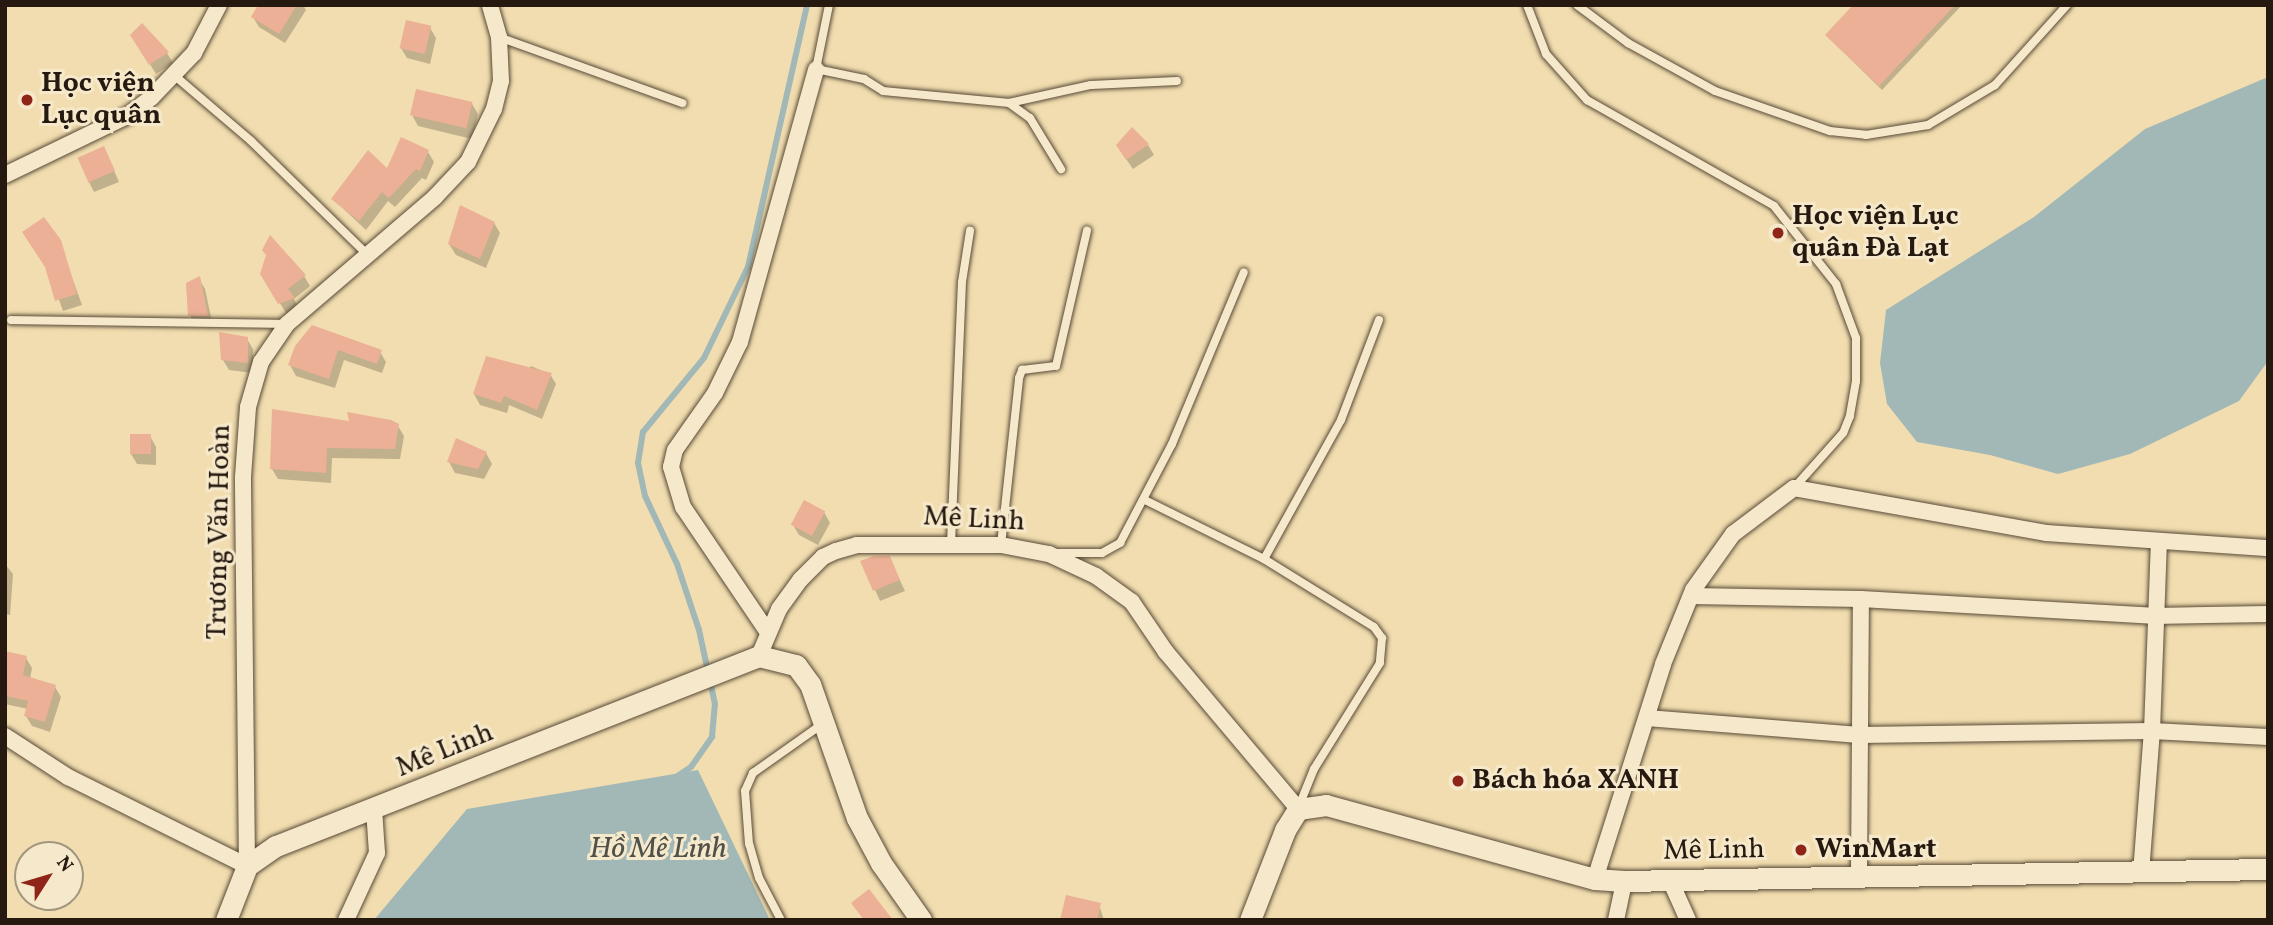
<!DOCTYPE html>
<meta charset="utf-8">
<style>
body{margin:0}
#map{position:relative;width:2273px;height:925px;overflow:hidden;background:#f1ddaf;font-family:Vollkorn,serif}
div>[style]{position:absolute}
.water>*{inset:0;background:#a1b8b7}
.shadow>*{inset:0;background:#0003}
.stream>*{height:6px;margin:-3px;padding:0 3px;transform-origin:3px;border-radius:3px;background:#a1b8b7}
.building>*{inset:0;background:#ebb095;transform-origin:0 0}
.roads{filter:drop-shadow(0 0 2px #584a38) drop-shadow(0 0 2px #584a38)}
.lane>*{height:8px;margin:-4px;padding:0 4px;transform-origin:4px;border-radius:4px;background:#f6e9cb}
.street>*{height:16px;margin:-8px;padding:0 8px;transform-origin:8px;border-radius:8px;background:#f6e9cb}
.secondary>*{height:21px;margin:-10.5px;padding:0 10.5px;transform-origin:10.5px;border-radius:10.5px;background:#f6e9cb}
.dots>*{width:19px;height:19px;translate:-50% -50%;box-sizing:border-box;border:4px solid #f6e9cb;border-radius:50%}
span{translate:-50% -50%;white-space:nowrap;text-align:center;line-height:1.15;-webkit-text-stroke:6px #f6e9cb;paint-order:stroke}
.poi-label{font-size:28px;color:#251910;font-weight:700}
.left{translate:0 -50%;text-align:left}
.street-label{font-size:28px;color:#251910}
.water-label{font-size:30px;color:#50514a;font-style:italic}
.frame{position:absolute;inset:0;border:7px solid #251910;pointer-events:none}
.north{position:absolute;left:14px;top:841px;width:70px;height:70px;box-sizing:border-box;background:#f6e9cb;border:2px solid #a29680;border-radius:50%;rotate:53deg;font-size:19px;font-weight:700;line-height:28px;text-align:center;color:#251910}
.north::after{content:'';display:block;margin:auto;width:24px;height:32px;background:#8f2418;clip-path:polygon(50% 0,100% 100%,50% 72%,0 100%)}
</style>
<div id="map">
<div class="water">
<div style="clip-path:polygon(2268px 77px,2268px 361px,2239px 401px,2130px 454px,2058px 474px,1990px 455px,1917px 442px,1887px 404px,1880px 363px,1886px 310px,2034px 217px,2145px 129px)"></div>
<div style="clip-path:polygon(698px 770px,770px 920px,374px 920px,467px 809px)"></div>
</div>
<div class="shadow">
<div style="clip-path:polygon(261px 5px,303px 5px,306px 10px,285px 43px,259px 27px,253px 17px)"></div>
<div style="clip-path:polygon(1856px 5px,1962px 5px,1882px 90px,1827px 36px)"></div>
<div style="clip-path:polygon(430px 28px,436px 38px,430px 64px,407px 58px,401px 48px)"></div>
<div style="clip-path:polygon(132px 35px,167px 53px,173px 63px,156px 74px)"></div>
<div style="clip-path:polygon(472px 104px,478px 114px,472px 139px,418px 126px,412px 115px)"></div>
<div style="clip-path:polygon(1148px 145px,1154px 155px,1133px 169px,1124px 156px)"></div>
<div style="clip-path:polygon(104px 148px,119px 182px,94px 192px,89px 182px)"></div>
<div style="clip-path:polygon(428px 152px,434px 162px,426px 180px,422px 178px,395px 207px,388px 201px,366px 230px,333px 199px)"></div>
<div style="clip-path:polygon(494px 223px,500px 233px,486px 268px,456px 255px,449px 244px)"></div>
<div style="clip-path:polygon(59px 241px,82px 305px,63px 311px,48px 269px)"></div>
<div style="clip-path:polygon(262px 274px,304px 276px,310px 286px,294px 299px,299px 309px,286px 313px)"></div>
<div style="clip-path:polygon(199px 279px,205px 289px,213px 326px,196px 326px,190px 315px)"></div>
<div style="clip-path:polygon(247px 339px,253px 349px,253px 373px,229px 370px,223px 360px)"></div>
<div style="clip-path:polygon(296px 347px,380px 352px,386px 362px,382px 373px,344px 360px,335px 388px,296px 376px,290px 365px)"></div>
<div style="clip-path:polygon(531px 366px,550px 374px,556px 384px,542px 419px,509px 405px,507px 413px,480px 405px,474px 394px,528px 371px)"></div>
<div style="clip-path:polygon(351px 423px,398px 426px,404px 436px,400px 459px,332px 458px,331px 483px,278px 479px,272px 469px)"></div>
<div style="clip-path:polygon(150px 436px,156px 447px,156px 465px,137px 464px,131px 454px)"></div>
<div style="clip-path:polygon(486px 453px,492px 464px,484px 479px,455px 473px,449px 462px)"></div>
<div style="clip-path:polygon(824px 512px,830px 523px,818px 545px,799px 535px,793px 525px)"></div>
<div style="clip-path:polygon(889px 557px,905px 591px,880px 601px,863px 563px)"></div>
<div style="clip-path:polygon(5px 564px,13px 574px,10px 615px,5px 614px)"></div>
<div style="clip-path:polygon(5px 653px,26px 658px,32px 668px,30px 679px,55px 687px,61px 697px,50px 732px,32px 726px,26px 716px,28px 709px,5px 704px)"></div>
<div style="clip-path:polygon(1099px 905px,1104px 920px,1062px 920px)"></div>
</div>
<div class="stream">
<div style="left:676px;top:777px;width:18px;rotate:-34deg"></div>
<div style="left:691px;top:767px;width:37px;rotate:-55deg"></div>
<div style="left:712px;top:737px;width:33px;rotate:-85deg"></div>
<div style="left:715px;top:704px;width:76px;rotate:-102.2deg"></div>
<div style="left:699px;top:630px;width:70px;rotate:-108.4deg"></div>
<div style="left:677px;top:564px;width:75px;rotate:-115.2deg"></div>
<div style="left:645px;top:496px;width:34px;rotate:-102deg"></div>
<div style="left:638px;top:463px;width:31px;rotate:-81deg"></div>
<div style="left:643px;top:432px;width:96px;rotate:-50.5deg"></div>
<div style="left:704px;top:358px;width:101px;rotate:-64.2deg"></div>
<div style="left:748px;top:267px;width:269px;rotate:-77.3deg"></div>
</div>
<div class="building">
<div style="clip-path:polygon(258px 5px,297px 5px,279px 34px,251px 17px)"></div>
<div style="clip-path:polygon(1853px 5px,1955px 5px,1879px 86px,1825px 35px)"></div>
<div style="left:406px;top:20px;width:26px;height:29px;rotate:13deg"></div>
<div style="clip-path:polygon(142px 23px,169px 52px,149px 65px,130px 35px)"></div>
<div style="left:416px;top:89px;width:58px;height:27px;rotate:13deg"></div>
<div style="clip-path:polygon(1132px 127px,1149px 144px,1126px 160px,1116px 145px)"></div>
<div style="clip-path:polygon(401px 137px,429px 150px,420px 171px,416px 169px,389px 198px,382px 192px,359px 221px,331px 199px,368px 150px,387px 168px)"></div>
<div style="left:104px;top:146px;width:27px;height:29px;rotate:66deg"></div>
<div style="clip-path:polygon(460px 205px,495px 222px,480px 259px,448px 244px)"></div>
<div style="clip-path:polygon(44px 217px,61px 240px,77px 294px,55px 301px,45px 267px,22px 232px)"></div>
<div style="clip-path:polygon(270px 235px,306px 275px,288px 289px,295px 298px,278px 304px,260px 274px,266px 255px,262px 250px)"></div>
<div style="clip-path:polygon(200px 276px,208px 316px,188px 316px,186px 283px)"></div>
<div style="clip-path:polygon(312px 325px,382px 350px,377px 364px,338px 350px,329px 379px,288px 365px,295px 346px)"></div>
<div style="clip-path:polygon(219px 332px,248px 337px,248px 363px,221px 360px)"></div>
<div style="clip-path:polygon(486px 356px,552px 373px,537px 410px,504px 396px,501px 403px,473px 394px)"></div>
<div style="clip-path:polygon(272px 409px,349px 421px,347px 412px,391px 420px,399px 424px,395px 449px,327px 448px,326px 473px,270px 469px)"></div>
<div style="left:130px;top:434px;width:21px;height:20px"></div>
<div style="clip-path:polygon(456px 438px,487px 452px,478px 469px,447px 462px)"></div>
<div style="left:804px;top:500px;width:24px;height:28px;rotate:28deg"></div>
<div style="clip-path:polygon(874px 556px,890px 556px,900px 580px,873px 591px,860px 561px)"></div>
<div style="clip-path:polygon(5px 651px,27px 656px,23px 675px,56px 685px,45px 722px,24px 716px,28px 701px,5px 696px)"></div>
<div style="clip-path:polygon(869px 889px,893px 920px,864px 920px,851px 903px)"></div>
<div style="clip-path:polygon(1066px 895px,1101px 903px,1097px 920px,1060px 920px)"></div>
</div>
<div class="roads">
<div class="lane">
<div style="left:829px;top:5px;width:65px;rotate:101.5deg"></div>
<div style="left:816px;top:69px;width:49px;rotate:11.8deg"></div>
<div style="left:864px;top:79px;width:22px;rotate:32deg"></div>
<div style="left:883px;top:91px;width:127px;rotate:5.4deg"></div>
<div style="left:1009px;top:103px;width:26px;rotate:36deg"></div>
<div style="left:1030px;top:118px;width:60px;rotate:58.7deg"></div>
<div style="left:1527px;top:5px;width:53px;rotate:68.8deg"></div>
<div style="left:1546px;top:54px;width:62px;rotate:48.3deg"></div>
<div style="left:1587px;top:100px;width:215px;rotate:29.5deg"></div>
<div style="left:1774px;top:206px;width:100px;rotate:51.5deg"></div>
<div style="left:1836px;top:284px;width:58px;rotate:69.7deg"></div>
<div style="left:1856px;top:338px;width:43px;rotate:90deg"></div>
<div style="left:1856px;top:381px;width:36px;rotate:100deg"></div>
<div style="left:1850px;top:416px;width:18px;rotate:112deg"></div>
<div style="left:1843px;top:433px;width:74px;rotate:131.7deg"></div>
<div style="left:1577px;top:5px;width:64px;rotate:36.7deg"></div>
<div style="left:1628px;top:43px;width:99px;rotate:28.9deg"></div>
<div style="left:1715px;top:91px;width:122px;rotate:19.2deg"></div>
<div style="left:1830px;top:131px;width:36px;rotate:6deg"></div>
<div style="left:1866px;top:135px;width:63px;rotate:-9.2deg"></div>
<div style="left:1928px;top:125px;width:78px;rotate:-30.8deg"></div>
<div style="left:1995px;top:85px;width:108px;rotate:-48deg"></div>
<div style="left:499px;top:37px;width:195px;rotate:19.8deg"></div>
<div style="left:175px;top:76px;width:100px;rotate:40.5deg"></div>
<div style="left:251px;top:141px;width:163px;rotate:44.3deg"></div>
<div style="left:1009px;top:103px;width:84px;rotate:-12.4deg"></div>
<div style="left:1091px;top:85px;width:86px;rotate:-2.7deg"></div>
<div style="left:11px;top:320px;width:276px;rotate:0.8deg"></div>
<div style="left:1145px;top:500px;width:133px;rotate:26.4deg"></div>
<div style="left:1264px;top:559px;width:129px;rotate:31.7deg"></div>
<div style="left:1374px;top:627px;width:14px;rotate:54deg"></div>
<div style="left:1382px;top:638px;width:25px;rotate:95deg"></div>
<div style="left:1380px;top:663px;width:125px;rotate:121.9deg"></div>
<div style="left:1314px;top:769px;width:40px;rotate:112deg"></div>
<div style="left:951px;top:544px;width:262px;rotate:-87.6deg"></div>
<div style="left:962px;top:282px;width:52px;rotate:-81.1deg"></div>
<div style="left:1001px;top:545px;width:168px;rotate:-83.8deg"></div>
<div style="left:1019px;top:378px;width:9px;rotate:-69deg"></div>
<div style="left:1022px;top:370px;width:34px;rotate:-7deg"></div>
<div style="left:1056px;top:366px;width:139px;rotate:-77.1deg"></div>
<div style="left:1056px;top:553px;width:46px"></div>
<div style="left:1102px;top:553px;width:21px;rotate:-29deg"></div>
<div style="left:1120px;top:543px;width:112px;rotate:-62.3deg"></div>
<div style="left:1172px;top:444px;width:186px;rotate:-67.3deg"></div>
<div style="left:1264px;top:559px;width:159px;rotate:-61deg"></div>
<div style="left:1341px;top:420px;width:107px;rotate:-69.2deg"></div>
<div style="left:781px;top:920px;width:47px;rotate:-117.6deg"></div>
<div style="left:759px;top:878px;width:35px;rotate:-106deg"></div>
<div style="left:749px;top:844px;width:53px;rotate:-94.3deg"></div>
<div style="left:745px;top:791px;width:20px;rotate:-66deg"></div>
<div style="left:753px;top:773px;width:87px;rotate:-35.2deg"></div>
</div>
<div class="street">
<div style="left:5px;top:175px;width:136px;rotate:-25.8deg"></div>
<div style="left:127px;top:116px;width:31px;rotate:-37deg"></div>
<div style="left:152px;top:97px;width:61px;rotate:-46.3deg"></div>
<div style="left:194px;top:53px;width:54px;rotate:-62.5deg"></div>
<div style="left:1691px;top:596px;width:170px;rotate:1deg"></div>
<div style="left:1861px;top:599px;width:292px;rotate:3.3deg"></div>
<div style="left:2153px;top:616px;width:115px;rotate:-1deg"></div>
<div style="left:767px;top:631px;width:150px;rotate:-124.1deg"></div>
<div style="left:683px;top:507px;width:42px;rotate:-106.7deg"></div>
<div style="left:671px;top:467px;width:17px;rotate:-77deg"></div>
<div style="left:675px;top:450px;width:70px;rotate:-54.9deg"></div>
<div style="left:715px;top:393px;width:57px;rotate:-63.9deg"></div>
<div style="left:740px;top:342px;width:283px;rotate:-74.4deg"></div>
<div style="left:759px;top:656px;width:51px;rotate:-66.9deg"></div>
<div style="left:779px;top:609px;width:36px;rotate:-54deg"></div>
<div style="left:800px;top:580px;width:33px;rotate:-45deg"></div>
<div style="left:823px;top:557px;width:14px;rotate:-25deg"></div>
<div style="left:836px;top:551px;width:22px;rotate:-16deg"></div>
<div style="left:857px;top:545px;width:144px"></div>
<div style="left:1001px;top:545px;width:49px;rotate:10.6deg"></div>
<div style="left:1049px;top:554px;width:52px;rotate:25.1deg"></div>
<div style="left:1096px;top:576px;width:44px;rotate:35.8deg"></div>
<div style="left:1132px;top:602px;width:60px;rotate:55.8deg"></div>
<div style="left:1166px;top:652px;width:205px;rotate:49.9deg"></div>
<div style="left:1647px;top:718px;width:213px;rotate:4.6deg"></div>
<div style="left:1859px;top:735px;width:293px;rotate:-0.8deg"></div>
<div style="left:2152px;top:731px;width:116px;rotate:3deg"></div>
<div style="left:5px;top:736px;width:75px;rotate:33.1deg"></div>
<div style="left:68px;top:777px;width:200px;rotate:26.4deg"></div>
<div style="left:247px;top:866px;width:389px;rotate:-90.6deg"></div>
<div style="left:243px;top:477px;width:70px;rotate:-85.9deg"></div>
<div style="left:248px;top:407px;width:47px;rotate:-73.9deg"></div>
<div style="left:261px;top:362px;width:46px;rotate:-55.6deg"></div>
<div style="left:287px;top:324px;width:195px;rotate:-40.6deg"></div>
<div style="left:435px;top:197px;width:48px;rotate:-46.7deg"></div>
<div style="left:468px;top:162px;width:59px;rotate:-63.9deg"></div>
<div style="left:494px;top:109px;width:29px;rotate:-76deg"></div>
<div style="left:501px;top:81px;width:44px;rotate:-92.6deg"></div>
<div style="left:499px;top:37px;width:33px;rotate:-106deg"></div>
<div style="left:2141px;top:873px;width:142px;rotate:-85.6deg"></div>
<div style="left:2152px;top:731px;width:187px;rotate:-87.9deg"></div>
<div style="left:1859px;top:875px;width:276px;rotate:-89.6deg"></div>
<div style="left:1595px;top:879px;width:225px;rotate:-72.4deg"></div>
<div style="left:1663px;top:664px;width:80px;rotate:-67.9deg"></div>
<div style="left:1693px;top:590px;width:69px;rotate:-54.5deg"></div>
<div style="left:1733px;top:534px;width:76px;rotate:-37deg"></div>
<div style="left:1794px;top:488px;width:257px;rotate:10.1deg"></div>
<div style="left:2047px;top:533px;width:222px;rotate:3.9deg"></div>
<div style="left:1670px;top:880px;width:44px;rotate:65.8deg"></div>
<div style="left:346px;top:920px;width:74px;rotate:-65.2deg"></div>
<div style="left:377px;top:853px;width:44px;rotate:-93.9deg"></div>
<div style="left:1616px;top:920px;width:40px;rotate:-78deg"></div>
</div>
<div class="secondary">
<div style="left:226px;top:920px;width:58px;rotate:-68.7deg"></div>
<div style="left:247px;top:866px;width:35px;rotate:-35deg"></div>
<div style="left:276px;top:846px;width:519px;rotate:-21.47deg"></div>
<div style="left:759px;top:656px;width:38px;rotate:14deg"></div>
<div style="left:796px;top:665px;width:24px;rotate:54deg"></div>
<div style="left:810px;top:684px;width:142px;rotate:70.7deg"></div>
<div style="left:857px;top:818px;width:51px;rotate:61.9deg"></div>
<div style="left:881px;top:863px;width:70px;rotate:54.9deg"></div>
<div style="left:1250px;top:920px;width:97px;rotate:-68.7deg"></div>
<div style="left:1285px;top:830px;width:25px;rotate:-58deg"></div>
<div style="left:1298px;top:809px;width:28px;rotate:-8deg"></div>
<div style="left:1326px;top:805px;width:279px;rotate:15.4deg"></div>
<div style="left:1595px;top:879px;width:29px;rotate:4deg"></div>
<div style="left:1624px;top:881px;width:644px;rotate:-1.07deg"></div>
</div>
</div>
<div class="dots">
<div style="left:27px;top:100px;background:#8f2418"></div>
<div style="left:1778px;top:233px;background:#8f2418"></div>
<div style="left:1458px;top:781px;background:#8f2418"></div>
<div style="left:1801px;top:850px;background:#8f2418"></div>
</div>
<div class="poi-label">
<span class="left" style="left:41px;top:100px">Học viện<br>Lục quân</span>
<span class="left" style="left:1792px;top:233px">Học viện Lục<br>quân Đà Lạt</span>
<span class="left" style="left:1472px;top:781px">Bách hóa XANH</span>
<span class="left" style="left:1815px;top:850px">WinMart</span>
</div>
<div class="street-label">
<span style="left:974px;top:520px;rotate:3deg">Mê Linh</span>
<span style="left:220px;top:532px;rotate:-89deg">Trương Văn Hoàn</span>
<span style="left:445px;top:751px;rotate:-22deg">Mê Linh</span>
<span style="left:1714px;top:851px;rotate:-1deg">Mê Linh</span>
</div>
<div class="water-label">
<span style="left:658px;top:849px">Hồ Mê Linh</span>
</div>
<div class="frame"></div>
<div class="north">N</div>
</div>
